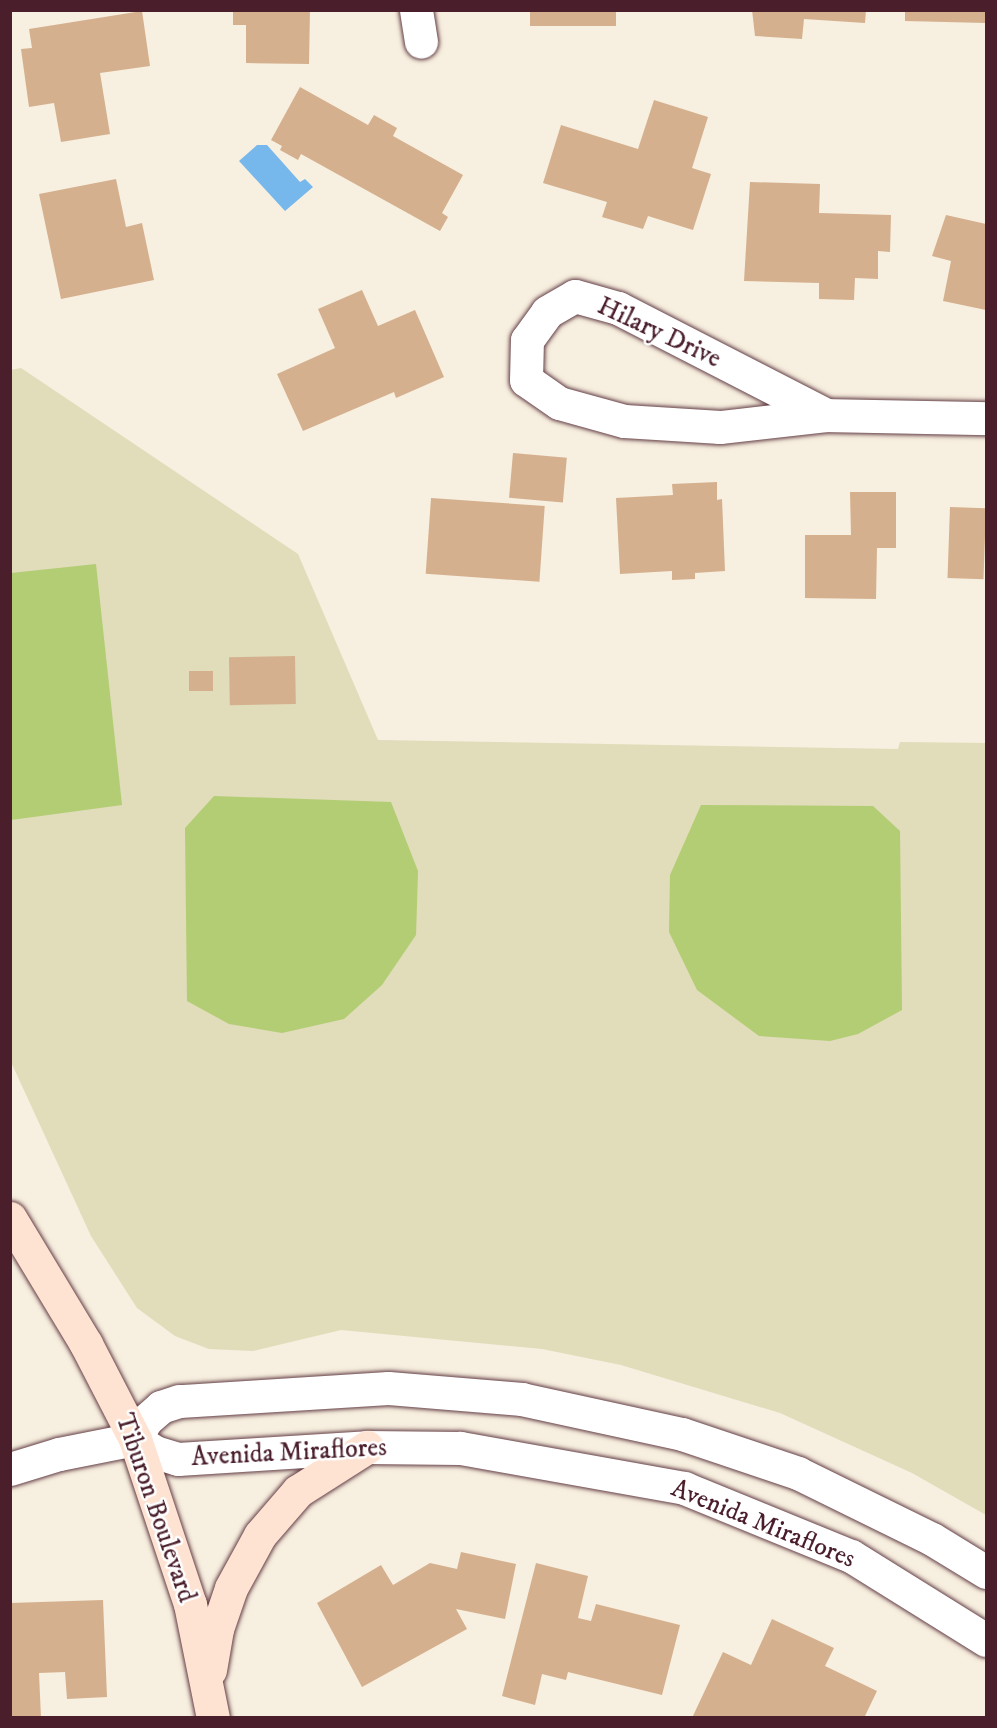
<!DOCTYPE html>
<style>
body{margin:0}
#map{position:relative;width:997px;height:1728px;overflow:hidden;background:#f7efdf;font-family:"IM FELL DW Pica",serif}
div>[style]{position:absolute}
.built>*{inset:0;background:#e1dcba}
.green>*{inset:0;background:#b2cd73}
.water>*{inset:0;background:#76b8eb}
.building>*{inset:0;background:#d5b08e;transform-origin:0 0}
.roads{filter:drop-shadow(0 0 2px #643e46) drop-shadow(0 0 2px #643e46)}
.minor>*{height:33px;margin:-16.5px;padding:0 16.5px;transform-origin:16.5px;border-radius:16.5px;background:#fff}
.tertiary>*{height:33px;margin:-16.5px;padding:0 16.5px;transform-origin:16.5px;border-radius:16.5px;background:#fff}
.secondary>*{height:33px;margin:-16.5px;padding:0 16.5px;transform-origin:16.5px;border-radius:16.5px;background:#fee3d2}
span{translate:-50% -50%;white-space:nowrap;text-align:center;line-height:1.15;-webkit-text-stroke:5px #fff;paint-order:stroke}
.street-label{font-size:26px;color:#4a1f2b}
.frame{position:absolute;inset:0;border:12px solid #4a1f2b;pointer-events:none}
</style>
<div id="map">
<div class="built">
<div style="clip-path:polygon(21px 368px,298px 554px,378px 740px,898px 749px,900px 742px,986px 743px,986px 1515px,912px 1473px,780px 1413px,621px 1365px,542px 1349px,341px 1330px,253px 1351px,209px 1349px,175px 1336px,137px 1308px,91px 1236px,11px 1062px,11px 370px)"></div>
</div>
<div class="green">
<div style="clip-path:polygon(96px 564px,122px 805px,11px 820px,11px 573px)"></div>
<div style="clip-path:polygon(214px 796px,391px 802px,418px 871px,416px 935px,382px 985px,344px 1019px,282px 1033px,229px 1024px,187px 1001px,185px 828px)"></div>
<div style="clip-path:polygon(701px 805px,873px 806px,900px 831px,902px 1010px,858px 1034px,830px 1041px,759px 1036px,697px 990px,669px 932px,670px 875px)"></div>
</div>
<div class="water">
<div style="clip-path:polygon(257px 145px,267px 145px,300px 182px,305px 179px,313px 187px,285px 211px,239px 161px)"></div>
</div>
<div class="building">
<div style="clip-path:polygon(233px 10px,310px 10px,309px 64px,246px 63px,246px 25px,233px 25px)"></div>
<div style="left:530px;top:10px;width:86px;height:16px"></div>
<div style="clip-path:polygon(752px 10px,866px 10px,865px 23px,804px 19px,802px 39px,755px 36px)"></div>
<div style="clip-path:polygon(905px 10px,986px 10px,986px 23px,905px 21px)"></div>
<div style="clip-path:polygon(142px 11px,150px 66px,100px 73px,110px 134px,61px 142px,54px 103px,29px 107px,21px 49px,32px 48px,29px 29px)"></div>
<div style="clip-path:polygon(300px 87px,368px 125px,374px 115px,397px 128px,393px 136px,463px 175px,442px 213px,448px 217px,440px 231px,301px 154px,298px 160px,280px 150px,282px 146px,271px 140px)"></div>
<div style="clip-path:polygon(654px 100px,708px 117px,692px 168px,711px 174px,693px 230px,648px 216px,643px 229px,602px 217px,607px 202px,543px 183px,561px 125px,638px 149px)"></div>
<div style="clip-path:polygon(116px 179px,126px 227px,142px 223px,154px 280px,61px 299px,39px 194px)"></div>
<div style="clip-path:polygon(750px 182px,820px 184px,819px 213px,891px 215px,890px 252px,878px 251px,878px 279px,855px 278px,854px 300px,819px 299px,819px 283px,744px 281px)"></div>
<div style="clip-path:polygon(946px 215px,986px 224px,986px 310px,943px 301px,951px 261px,932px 256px)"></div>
<div style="clip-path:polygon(362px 290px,378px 326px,415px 310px,444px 377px,396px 398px,394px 392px,303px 431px,277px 374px,335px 348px,318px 309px)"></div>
<div style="left:513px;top:453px;width:54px;height:45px;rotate:5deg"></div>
<div style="clip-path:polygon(717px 482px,717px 500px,722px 499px,725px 571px,695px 573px,695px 579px,672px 580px,672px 571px,620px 574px,616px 498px,673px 495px,672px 484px)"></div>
<div style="clip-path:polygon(850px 492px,896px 492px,896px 548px,877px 548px,876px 599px,805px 598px,805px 535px,851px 535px)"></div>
<div style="left:431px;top:498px;width:114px;height:76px;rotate:4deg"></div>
<div style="left:950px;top:507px;width:36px;height:71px;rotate:2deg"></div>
<div style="left:295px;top:656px;width:48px;height:66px;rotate:89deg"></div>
<div style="left:189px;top:671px;width:24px;height:20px"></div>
<div style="clip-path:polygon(461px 1552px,516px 1564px,505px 1619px,456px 1609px,467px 1629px,362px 1687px,317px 1603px,381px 1565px,393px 1585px,430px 1563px,457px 1569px)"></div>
<div style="clip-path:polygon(536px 1563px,588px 1576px,578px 1618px,591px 1621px,596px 1604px,680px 1625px,662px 1695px,568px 1672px,566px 1680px,542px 1674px,535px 1705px,502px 1696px)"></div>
<div style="clip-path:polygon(103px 1600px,107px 1697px,67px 1699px,65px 1672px,39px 1673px,41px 1718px,10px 1718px,10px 1603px)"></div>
<div style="clip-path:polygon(772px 1619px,834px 1648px,825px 1666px,877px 1691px,864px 1718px,692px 1718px,723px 1652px,751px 1665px)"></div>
</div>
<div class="roads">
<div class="minor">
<div style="left:416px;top:10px;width:32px;rotate:81deg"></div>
<div style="left:575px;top:296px;width:45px;rotate:15.6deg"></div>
<div style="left:618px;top:308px;width:234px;rotate:27.2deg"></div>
<div style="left:826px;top:415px;width:107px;rotate:173.5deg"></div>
<div style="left:720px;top:427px;width:96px;rotate:-176.4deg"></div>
<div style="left:624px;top:421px;width:67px;rotate:-164.5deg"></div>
<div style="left:559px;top:403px;width:40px;rotate:-145.1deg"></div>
<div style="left:526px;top:380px;width:40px;rotate:-88.6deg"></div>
<div style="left:527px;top:340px;width:34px;rotate:-54deg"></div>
<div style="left:547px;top:312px;width:32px;rotate:-30deg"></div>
<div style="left:826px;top:415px;width:160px;rotate:1.1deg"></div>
<div style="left:10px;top:1469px;width:51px;rotate:-17deg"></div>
<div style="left:59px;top:1454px;width:77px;rotate:-11.2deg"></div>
</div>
<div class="tertiary">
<div style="left:986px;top:1572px;width:63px;rotate:-148.6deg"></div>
<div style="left:932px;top:1539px;width:149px;rotate:-153.8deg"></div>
<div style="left:798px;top:1473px;width:122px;rotate:-161.4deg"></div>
<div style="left:682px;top:1434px;width:164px;rotate:-167.7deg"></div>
<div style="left:522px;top:1399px;width:134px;rotate:-175.3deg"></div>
<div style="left:388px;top:1388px;width:209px;rotate:176.4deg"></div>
<div style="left:179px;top:1401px;width:19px;rotate:162deg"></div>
<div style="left:161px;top:1407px;width:20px;rotate:139deg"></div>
<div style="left:146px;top:1420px;width:22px;rotate:120deg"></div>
<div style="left:135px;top:1439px;width:24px;rotate:33deg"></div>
<div style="left:155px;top:1452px;width:24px;rotate:17deg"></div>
<div style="left:178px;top:1459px;width:189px;rotate:-3.6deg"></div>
<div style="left:367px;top:1447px;width:93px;rotate:0.6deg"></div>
<div style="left:460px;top:1448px;width:228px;rotate:10.1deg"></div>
<div style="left:684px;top:1488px;width:180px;rotate:22.2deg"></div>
<div style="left:851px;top:1556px;width:159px;rotate:31.9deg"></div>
</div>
<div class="secondary">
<div style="left:10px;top:1218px;width:147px;rotate:58.9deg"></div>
<div style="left:86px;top:1344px;width:107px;rotate:62.7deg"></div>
<div style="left:135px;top:1439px;width:174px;rotate:71.6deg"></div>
<div style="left:190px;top:1604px;width:116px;rotate:78.6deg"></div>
<div style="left:210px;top:1670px;width:42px;rotate:-80.3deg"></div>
<div style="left:217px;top:1629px;width:43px;rotate:-71.1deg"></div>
<div style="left:231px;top:1588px;width:60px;rotate:-61.3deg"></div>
<div style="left:260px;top:1535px;width:58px;rotate:-49.2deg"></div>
<div style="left:298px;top:1491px;width:82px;rotate:-32.5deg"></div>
</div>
</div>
<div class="street-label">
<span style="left:659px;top:333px;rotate:25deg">Hilary Drive</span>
<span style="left:289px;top:1453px;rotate:-3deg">Avenida Miraflores</span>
<span style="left:155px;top:1508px;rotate:71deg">Tiburon Boulevard</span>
<span style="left:763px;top:1524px;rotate:22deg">Avenida Miraflores</span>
</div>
<div class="frame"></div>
</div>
